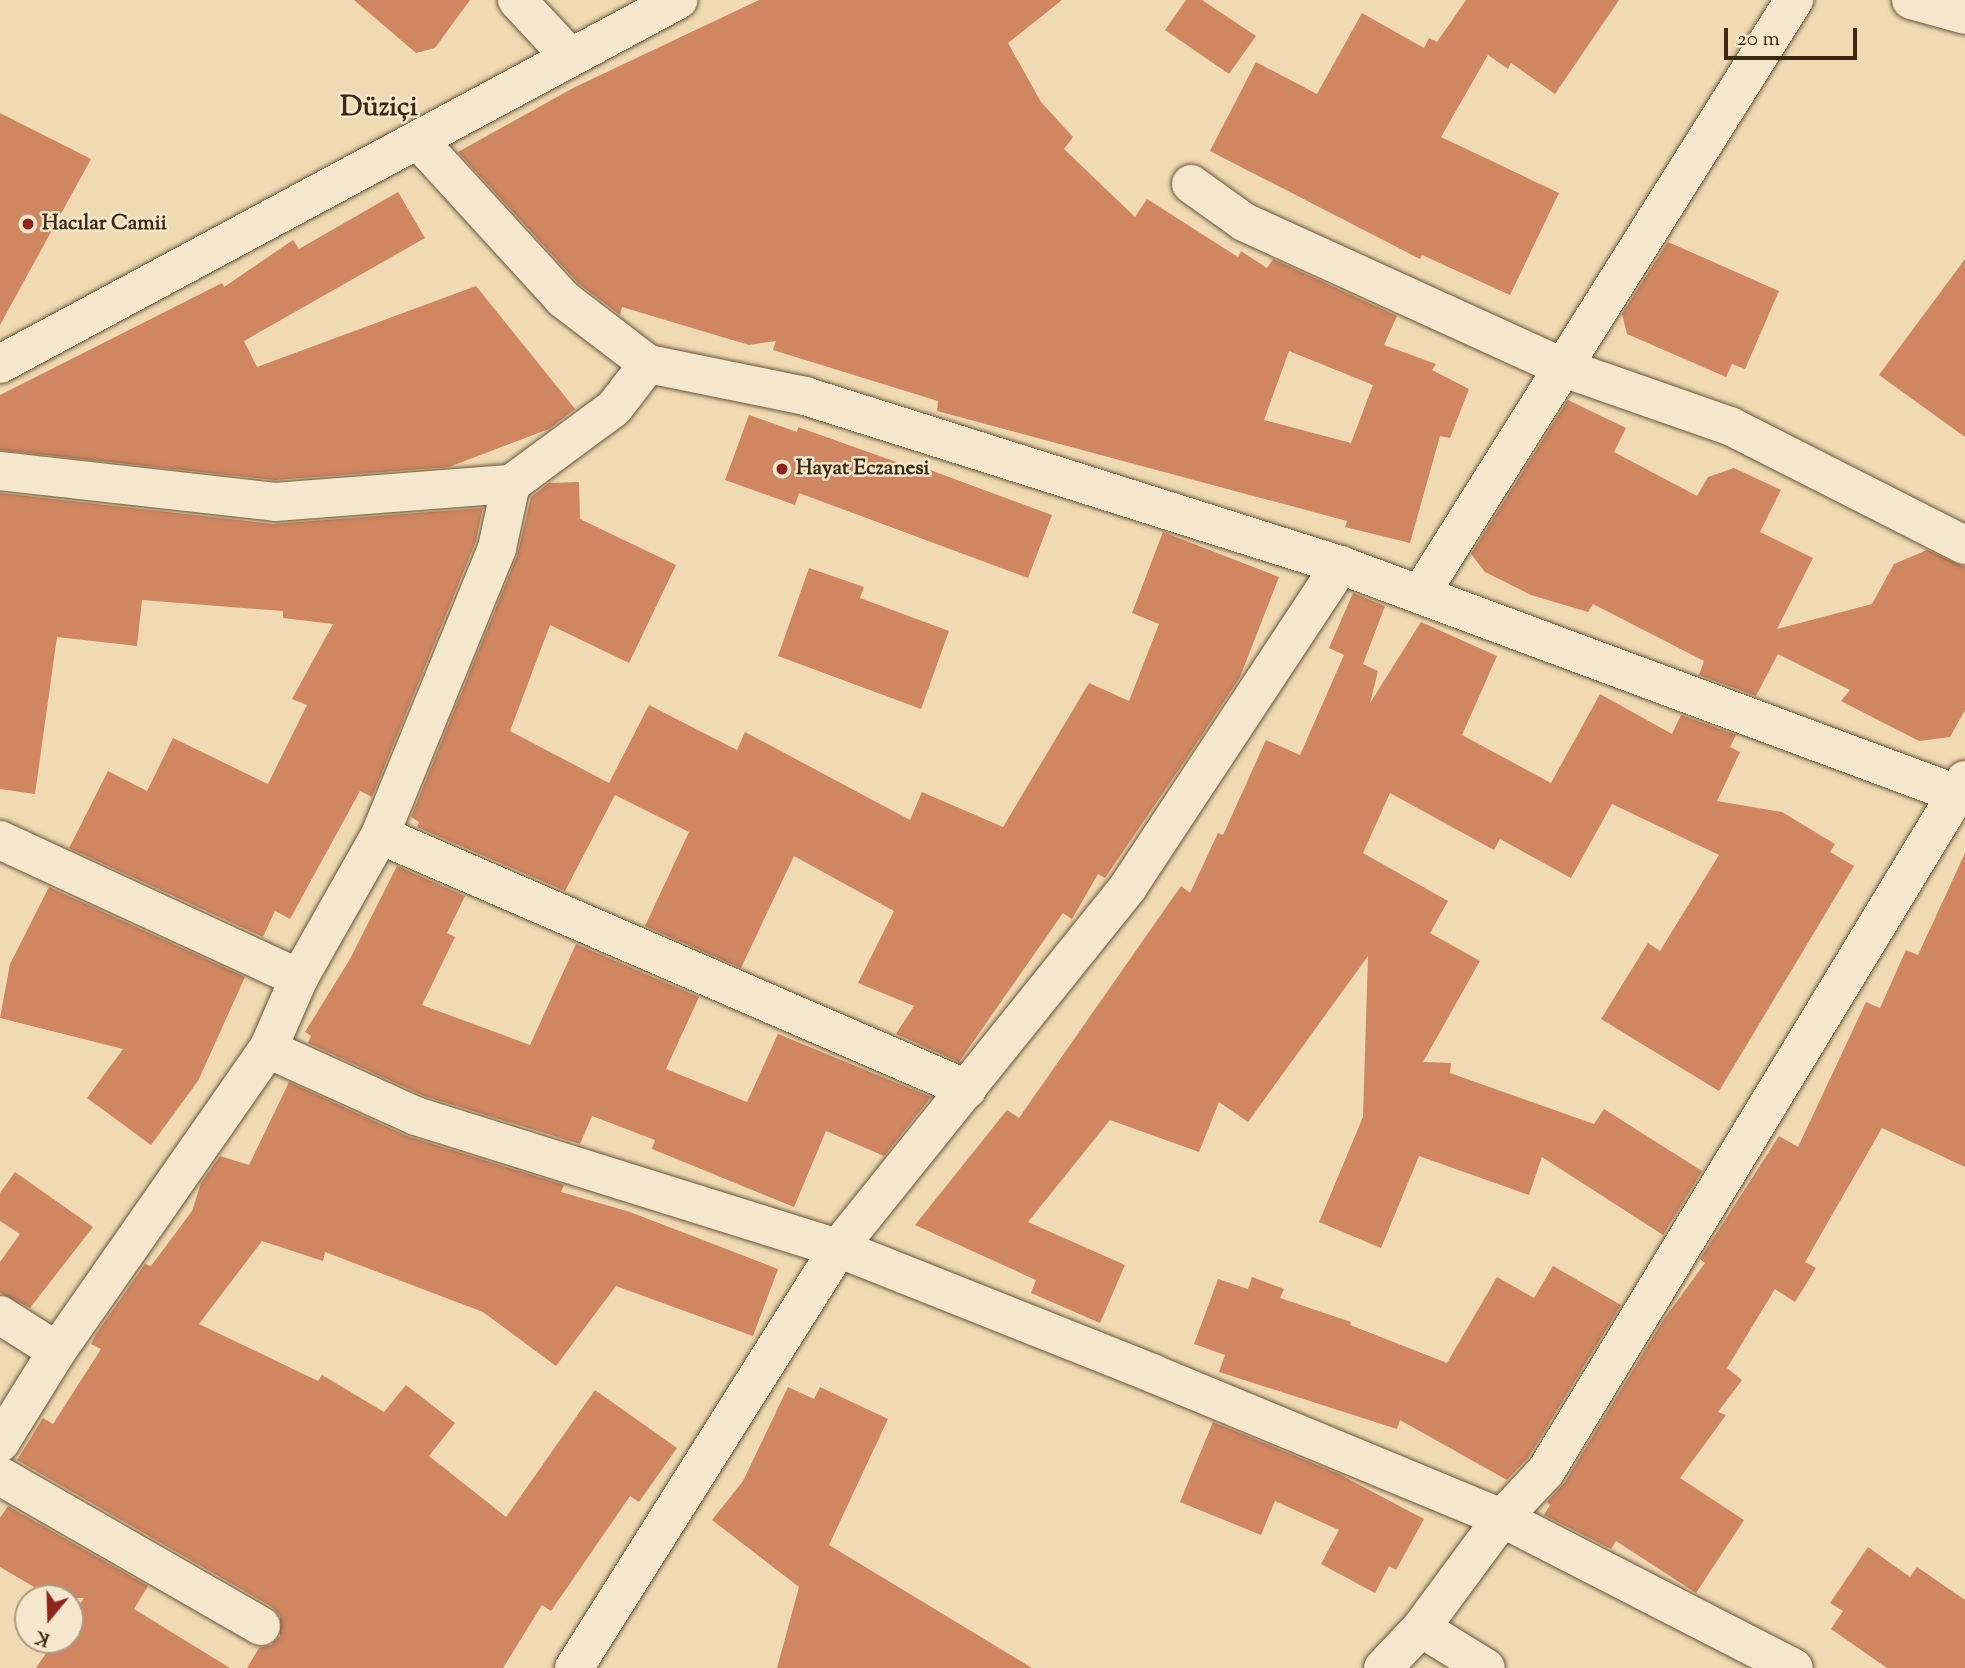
<!DOCTYPE html>
<meta charset="utf-8">
<style>
body{margin:0}
#map{position:relative;width:1965px;height:1668px;overflow:hidden;background:#efdab3;font-family:"Sorts Mill Goudy",serif}
div>[style]{position:absolute}
.building>*{inset:0;background:#cf8661}
.roads{filter:drop-shadow(0 0 2px #695538) drop-shadow(0 0 2px #695538)}
.minor>*{height:38px;margin:-19px;padding:0 19px;transform-origin:19px;border-radius:19px;background:#f5e7ce}
.tertiary>*{height:38px;margin:-19px;padding:0 19px;transform-origin:19px;border-radius:19px;background:#f5e7ce}
.secondary>*{height:38px;margin:-19px;padding:0 19px;transform-origin:19px;border-radius:19px;background:#f5e7ce}
.dots>*{width:19px;height:19px;translate:-50% -50%;box-sizing:border-box;border:4px solid #f5e7ce;border-radius:50%}
span{translate:-50% -50%;white-space:nowrap;text-align:center;line-height:1.15;-webkit-text-stroke:5px #f5e7ce;paint-order:stroke}
.poi-label{font-size:21px;color:#3c290f;font-weight:700}
.left{translate:0 -50%;text-align:left}
.district-label{font-size:28px;color:#3c290f;font-weight:700}
.north{position:absolute;left:14px;top:1584px;width:70px;height:70px;box-sizing:border-box;background:#f5e7ce;border:2px solid #ab9b82;border-radius:50%;rotate:199deg;font-size:19px;font-weight:700;line-height:28px;text-align:center;color:#3c290f}
.north::after{content:'';display:block;margin:auto;width:24px;height:32px;background:#8f2418;clip-path:polygon(50% 0,100% 100%,50% 72%,0 100%)}
.scale{position:absolute;left:1724px;top:28px;width:133px;height:32px;box-sizing:border-box;border:4px solid #3c290f;border-top:0;padding-left:9px;font-size:21px;line-height:24px;white-space:nowrap;color:#3c290f;-webkit-text-stroke:5px #f5e7ce;paint-order:stroke}
</style>
<div id="map">
<div class="building">
<div style="clip-path:polygon(354px 0,470px 0,435px 48px,416px 53px)"></div>
<div style="clip-path:polygon(evenodd,759px 0,1062px 0,1008px 43px,1041px 102px,1073px 137px,1064px 149px,1135px 217px,1147px 199px,1238px 257px,1241px 251px,1267px 268px,1273px 259px,1397px 316px,1384px 345px,1436px 364px,1432px 370px,1469px 389px,1450px 438px,1440px 436px,1410px 543px,1345px 527px,1347px 521px,937px 411px,938px 401px,773px 350px,776px 341px,749px 345px,622px 307px,620px 315px,578px 283px,458px 152px,573px 88px,759px 0,1289px 351px,1373px 385px,1351px 443px,1264px 420px,1289px 351px)"></div>
<div style="clip-path:polygon(1186px 0,1202px 0,1256px 36px,1229px 74px,1165px 30px)"></div>
<div style="clip-path:polygon(1466px 0,1619px 0,1555px 94px,1511px 63px,1508px 69px,1488px 55px,1441px 137px,1559px 193px,1510px 295px,1422px 255px,1420px 259px,1210px 151px,1256px 62px,1317px 94px,1362px 13px,1424px 48px,1429px 38px,1437px 42px)"></div>
<div style="clip-path:polygon(0 113px,91px 159px,0 325px)"></div>
<div style="clip-path:polygon(398px 192px,425px 238px,244px 341px,257px 367px,476px 286px,575px 409px,549px 429px,449px 467px,275px 480px,0 450px,0 395px,222px 283px,224px 287px,293px 240px,299px 249px)"></div>
<div style="clip-path:polygon(1668px 242px,1779px 291px,1745px 369px,1732px 364px,1726px 377px,1627px 334px,1622px 314px)"></div>
<div style="clip-path:polygon(1965px 259px,1965px 437px,1879px 375px)"></div>
<div style="clip-path:polygon(1568px 400px,1626px 428px,1614px 452px,1697px 496px,1708px 477px,1734px 468px,1781px 490px,1760px 532px,1813px 558px,1777px 629px,1872px 604px,1894px 564px,1927px 550px,1965px 567px,1965px 710px,1950px 737px,1919px 741px,1841px 701px,1850px 690px,1778px 654px,1756px 696px,1699px 675px,1704px 661px,1593px 604px,1588px 612px,1531px 595px,1485px 572px,1471px 554px)"></div>
<div style="clip-path:polygon(749px 415px,797px 432px,798px 427px,930px 474px,930px 470px,1052px 515px,1028px 578px,799px 493px,795px 505px,725px 480px)"></div>
<div style="clip-path:polygon(579px 482px,580px 519px,676px 565px,629px 663px,550px 625px,510px 731px,609px 783px,649px 705px,737px 750px,745px 732px,910px 820px,922px 792px,1003px 827px,1089px 683px,1129px 701px,1159px 624px,1132px 613px,1163px 532px,1279px 577px,1240px 677px,1186px 759px,1105px 878px,1098px 874px,1072px 919px,1063px 913px,959px 1062px,896px 1034px,914px 1006px,858px 983px,894px 911px,794px 856px,741px 968px,645px 926px,689px 832px,615px 795px,565px 891px,417px 827px,419px 822px,411px 817px,517px 556px,531px 497px,549px 483px)"></div>
<div style="clip-path:polygon(0 493px,273px 524px,483px 508px,476px 541px,372px 797px,360px 791px,290px 919px,275px 911px,263px 937px,69px 848px,108px 771px,147px 791px,173px 738px,268px 784px,307px 705px,292px 699px,333px 624px,283px 618px,283px 611px,142px 600px,137px 646px,57px 637px,35px 794px,0 789px)"></div>
<div style="clip-path:polygon(809px 568px,864px 587px,860px 598px,949px 631px,921px 709px,778px 656px)"></div>
<div style="clip-path:polygon(1353px 593px,1385px 606px,1363px 664px,1348px 657px,1378px 671px,1370px 703px,1421px 622px,1497px 656px,1462px 735px,1551px 783px,1600px 694px,1672px 734px,1681px 715px,1736px 735px,1730px 747px,1740px 752px,1717px 801px,1782px 812px,1835px 844px,1830px 852px,1854px 866px,1719px 1091px,1601px 1019px,1648px 943px,1660px 951px,1719px 855px,1612px 804px,1571px 878px,1500px 839px,1494px 850px,1390px 793px,1363px 853px,1448px 901px,1430px 933px,1480px 961px,1423px 1062px,1451px 1063px,1450px 1073px,1594px 1124px,1604px 1109px,1702px 1171px,1663px 1235px,1542px 1157px,1529px 1195px,1419px 1156px,1381px 1248px,1319px 1222px,1363px 1117px,1368px 956px,1248px 1122px,1219px 1102px,1199px 1152px,1110px 1120px,1028px 1222px,1125px 1265px,1100px 1323px,1031px 1293px,1036px 1280px,915px 1225px,1007px 1110px,1019px 1118px,1181px 886px,1190px 893px,1218px 833px,1223px 835px,1266px 740px,1300px 755px,1344px 655px,1329px 648px)"></div>
<div style="clip-path:polygon(1965px 853px,1965px 1167px,1882px 1128px,1805px 1262px,1816px 1268px,1795px 1302px,1775px 1289px,1727px 1368px,1742px 1380px,1718px 1412px,1726px 1415px,1680px 1478px,1744px 1520px,1696px 1593px,1616px 1541px,1611px 1549px,1544px 1515px,1550px 1505px,1547px 1502px,1565px 1482px,1664px 1319px,1705px 1263px,1700px 1259px,1779px 1136px,1798px 1147px,1866px 1002px,1880px 1008px,1906px 950px,1918px 955px)"></div>
<div style="clip-path:polygon(397px 866px,465px 896px,447px 933px,455px 937px,422px 1005px,530px 1045px,576px 944px,699px 997px,666px 1069px,747px 1102px,778px 1034px,931px 1097px,884px 1156px,826px 1131px,794px 1207px,652px 1149px,655px 1140px,592px 1116px,580px 1144px,424px 1096px,308px 1043px,311px 1036px,305px 1032px,350px 959px)"></div>
<div style="clip-path:polygon(49px 887px,245px 977px,198px 1081px,151px 1145px,87px 1098px,123px 1049px,0 1018px,10px 964px)"></div>
<div style="clip-path:polygon(289px 1082px,407px 1136px,564px 1185px,561px 1192px,630px 1212px,778px 1269px,753px 1336px,616px 1286px,556px 1366px,483px 1312px,325px 1252px,323px 1261px,262px 1241px,199px 1324px,318px 1381px,322px 1375px,384px 1412px,406px 1385px,455px 1423px,429px 1456px,506px 1517px,595px 1390px,677px 1448px,639px 1502px,630px 1496px,551px 1611px,542px 1605px,503px 1668px,247px 1668px,259px 1648px,271px 1645px,280px 1636px,280px 1616px,272px 1607px,17px 1460px,43px 1418px,53px 1424px,101px 1349px,91px 1344px,96px 1334px,145px 1264px,151px 1266px,192px 1211px,201px 1183px,220px 1156px,249px 1165px)"></div>
<div style="clip-path:polygon(15px 1172px,93px 1227px,30px 1308px,0 1293px,0 1262px,20px 1234px,0 1221px,0 1193px)"></div>
<div style="clip-path:polygon(1553px 1266px,1621px 1305px,1528px 1458px,1507px 1480px,1400px 1420px,1397px 1429px,1219px 1372px,1225px 1355px,1194px 1344px,1218px 1279px,1248px 1289px,1252px 1277px,1284px 1289px,1280px 1298px,1351px 1322px,1350px 1325px,1447px 1363px,1497px 1277px,1534px 1298px)"></div>
<div style="clip-path:polygon(788px 1387px,814px 1399px,820px 1387px,888px 1419px,829px 1545px,1032px 1668px,777px 1668px,799px 1587px,712px 1520px,743px 1481px)"></div>
<div style="clip-path:polygon(1213px 1422px,1339px 1474px,1424px 1519px,1396px 1570px,1389px 1566px,1375px 1593px,1321px 1564px,1339px 1530px,1275px 1501px,1261px 1535px,1180px 1502px)"></div>
<div style="clip-path:polygon(8px 1506px,148px 1586px,134px 1609px,230px 1668px,36px 1668px,55px 1640px,70px 1640px,70px 1618px,84px 1598px,53px 1598px,0 1567px,0 1518px)"></div>
<div style="clip-path:polygon(1868px 1547px,1910px 1577px,1917px 1567px,1965px 1600px,1965px 1668px,1887px 1668px,1831px 1629px,1843px 1611px,1830px 1603px)"></div>
</div>
<div class="roads">
<div class="minor">
<div style="left:517px;top:0;width:78px;rotate:47.1deg"></div>
<div style="left:1911px;top:0;width:56px;rotate:15.5deg"></div>
<div style="left:1191px;top:184px;width:65px;rotate:35.6deg"></div>
<div style="left:1244px;top:222px;width:352px;rotate:24.5deg"></div>
<div style="left:1564px;top:368px;width:176px;rotate:19.3deg"></div>
<div style="left:1730px;top:426px;width:263px;rotate:26.9deg"></div>
<div style="left:0;top:471px;width:277px;rotate:6.4deg"></div>
<div style="left:275px;top:502px;width:237px;rotate:-4.4deg"></div>
<div style="left:380px;top:835px;width:640px;rotate:23.4deg"></div>
<div style="left:0;top:840px;width:329px;rotate:24.8deg"></div>
<div style="left:268px;top:1049px;width:162px;rotate:24.4deg"></div>
<div style="left:416px;top:1116px;width:442px;rotate:17.4deg"></div>
<div style="left:838px;top:1248px;width:340px;rotate:21.7deg"></div>
<div style="left:1154px;top:1374px;width:377px;rotate:22.5deg"></div>
<div style="left:1502px;top:1518px;width:328px;rotate:27.2deg"></div>
<div style="left:0;top:1315px;width:67px;rotate:32.3deg"></div>
<div style="left:0;top:1476px;width:301px;rotate:29.9deg"></div>
<div style="left:1421px;top:1628px;width:76px;rotate:31.6deg"></div>
<div style="left:574px;top:1668px;width:496px;rotate:-57.8deg"></div>
<div style="left:838px;top:1248px;width:463px;rotate:-51.2deg"></div>
<div style="left:1128px;top:887px;width:386px;rotate:-56.6deg"></div>
<div style="left:1383px;top:1668px;width:55px;rotate:-46.5deg"></div>
<div style="left:1421px;top:1628px;width:137px;rotate:-53.6deg"></div>
<div style="left:1502px;top:1518px;width:64px;rotate:-46.9deg"></div>
<div style="left:1546px;top:1471px;width:808px;rotate:-58.77deg"></div>
</div>
<div class="tertiary">
<div style="left:418px;top:140px;width:215px;rotate:47.6deg"></div>
<div style="left:563px;top:299px;width:107px;rotate:37.4deg"></div>
<div style="left:648px;top:364px;width:160px;rotate:11.5deg"></div>
<div style="left:805px;top:396px;width:561px;rotate:17.53deg"></div>
<div style="left:1340px;top:565px;width:667px;rotate:20.36deg"></div>
<div style="left:1421px;top:593px;width:701px;rotate:-57.83deg"></div>
<div style="left:0;top:1443px;width:108px;rotate:-58.2deg"></div>
<div style="left:57px;top:1351px;width:368px;rotate:-55.1deg"></div>
<div style="left:268px;top:1049px;width:77px;rotate:-66.4deg"></div>
<div style="left:299px;top:978px;width:164px;rotate:-60.5deg"></div>
<div style="left:380px;top:835px;width:310px;rotate:-67.8deg"></div>
<div style="left:497px;top:548px;width:66px;rotate:-77.7deg"></div>
<div style="left:511px;top:484px;width:128px;rotate:-36.4deg"></div>
<div style="left:614px;top:408px;width:56px;rotate:-52.3deg"></div>
</div>
<div class="secondary">
<div style="left:0;top:364px;width:770px;rotate:-28.23deg"></div>
</div>
</div>
<div class="dots">
<div style="left:28px;top:224px;background:#8f2418"></div>
<div style="left:782px;top:469px;background:#8f2418"></div>
</div>
<div class="poi-label">
<span class="left" style="left:42px;top:224px">Hacılar Camii</span>
<span class="left" style="left:796px;top:469px">Hayat Eczanesi</span>
</div>
<div class="district-label">
<span style="left:379px;top:108px">Düziçi</span>
</div>
<div class="north">K</div>
<div class="scale">20 m</div>
</div>
